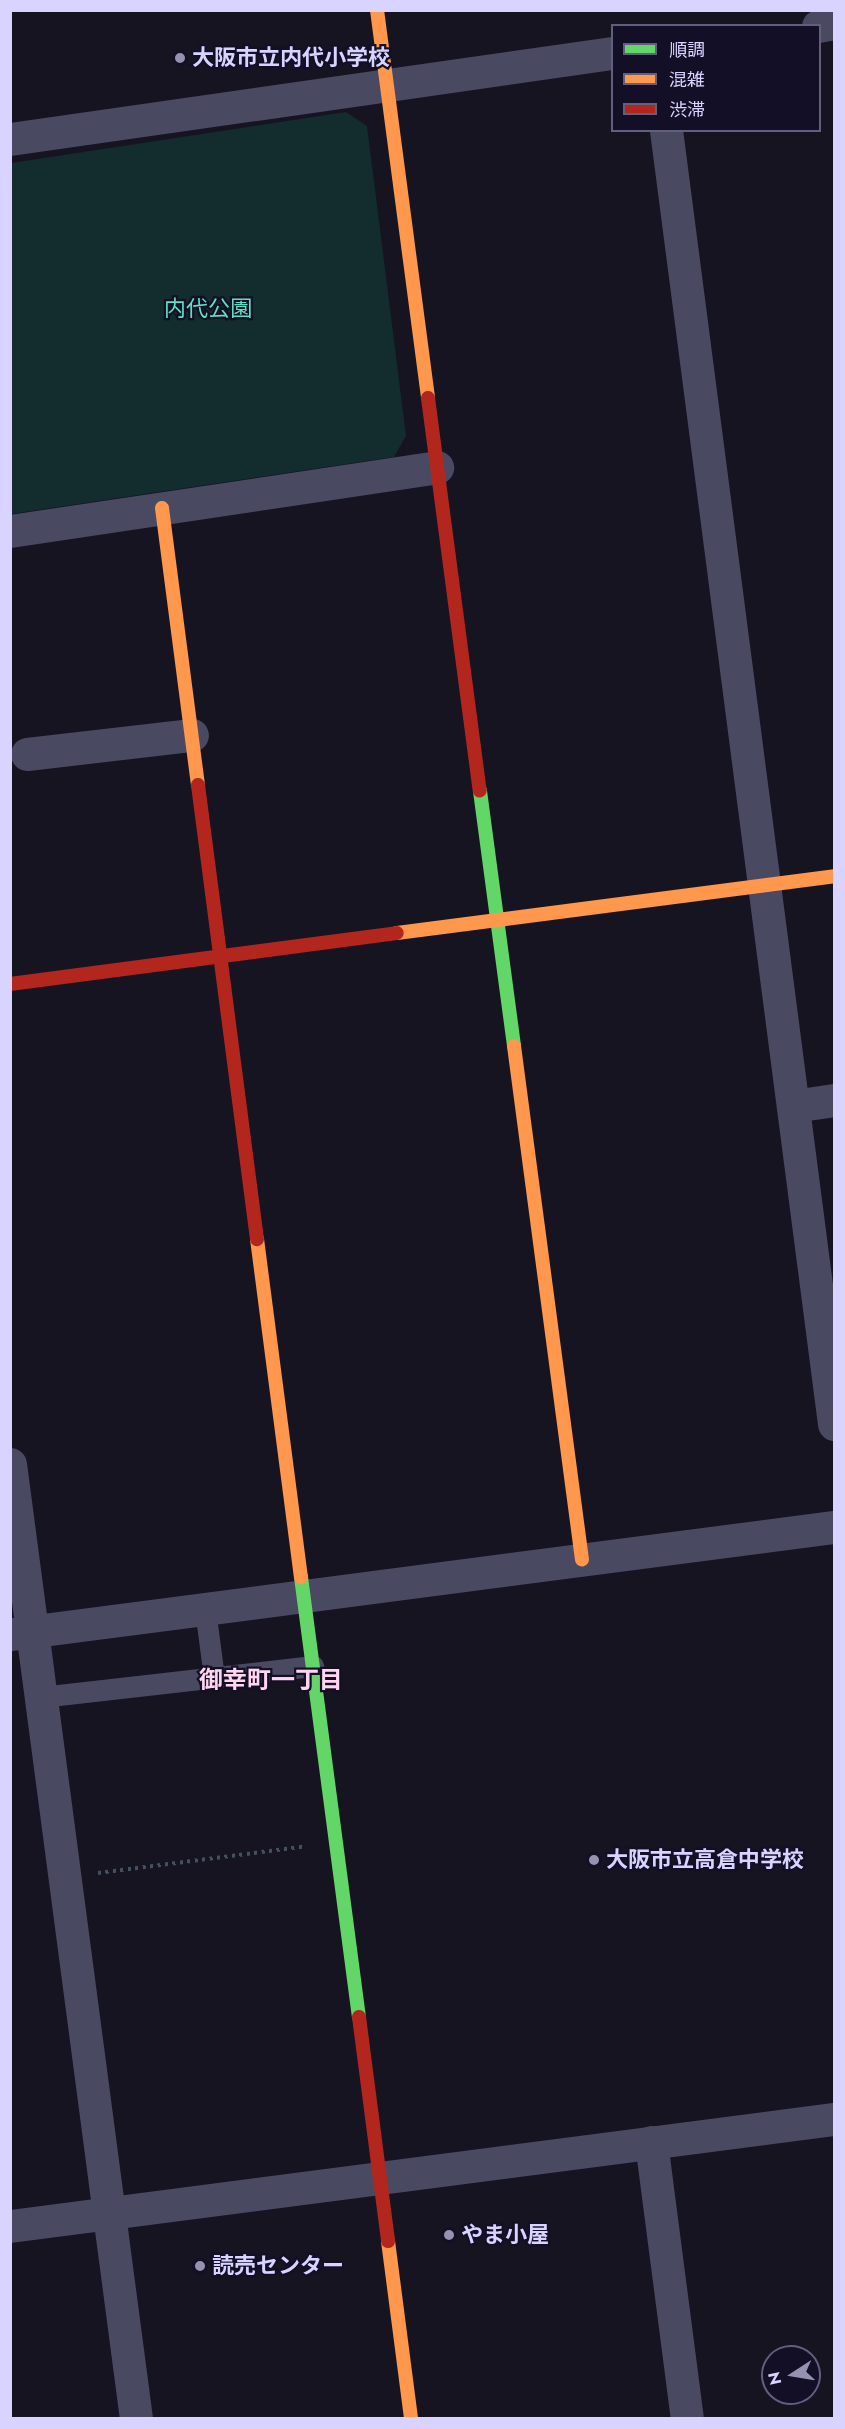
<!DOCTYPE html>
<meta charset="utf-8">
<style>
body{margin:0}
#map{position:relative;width:845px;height:2429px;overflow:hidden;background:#161421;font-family:Jost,"Noto Sans JP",sans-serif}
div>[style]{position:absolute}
.green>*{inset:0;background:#132c2d}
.path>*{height:4px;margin-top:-2px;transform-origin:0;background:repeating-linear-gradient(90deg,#44505f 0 3px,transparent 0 7.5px)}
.lane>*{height:21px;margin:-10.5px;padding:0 10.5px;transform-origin:10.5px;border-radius:10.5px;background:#4a4962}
.street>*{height:33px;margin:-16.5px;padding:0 16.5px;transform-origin:16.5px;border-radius:16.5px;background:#4a4962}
.fast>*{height:14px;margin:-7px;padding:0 7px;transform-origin:7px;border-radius:7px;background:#63d668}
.slow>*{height:14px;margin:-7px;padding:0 7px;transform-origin:7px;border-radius:7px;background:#ff974d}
.jam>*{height:14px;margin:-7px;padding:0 7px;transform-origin:7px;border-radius:7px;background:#b3261e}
.dots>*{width:16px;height:16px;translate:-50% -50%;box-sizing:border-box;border:3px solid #130f26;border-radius:50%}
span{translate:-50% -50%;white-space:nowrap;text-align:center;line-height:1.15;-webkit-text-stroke:4.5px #130f26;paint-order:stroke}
.poi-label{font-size:22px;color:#d9d4ff;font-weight:700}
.left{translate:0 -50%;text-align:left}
.park-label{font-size:22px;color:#5fe0c0}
.neighbourhood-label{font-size:24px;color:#ffd6f0;font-weight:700}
.frame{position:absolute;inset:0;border:12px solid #d9d4ff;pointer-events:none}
.legend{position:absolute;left:611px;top:24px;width:210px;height:108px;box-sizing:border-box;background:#130f26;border:2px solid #625e7d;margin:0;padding:8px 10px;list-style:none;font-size:18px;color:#d9d4ff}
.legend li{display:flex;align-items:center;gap:12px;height:30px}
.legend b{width:30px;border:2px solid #625e7d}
.north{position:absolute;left:761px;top:2345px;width:60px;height:60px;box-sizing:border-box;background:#130f26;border:2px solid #625e7d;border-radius:50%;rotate:258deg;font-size:16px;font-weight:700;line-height:24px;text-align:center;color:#d9d4ff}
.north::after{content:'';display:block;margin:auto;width:21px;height:27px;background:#9591b1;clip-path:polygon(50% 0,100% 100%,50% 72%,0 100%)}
</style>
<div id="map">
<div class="green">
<div style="clip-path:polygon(346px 112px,367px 126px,406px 436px,394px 457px,11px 514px,11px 163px)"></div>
</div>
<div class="path">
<div style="left:98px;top:1873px;width:206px;rotate:-7.3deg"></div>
</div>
<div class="lane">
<div style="left:205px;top:1609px;width:69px;rotate:82.5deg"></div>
<div style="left:41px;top:1697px;width:274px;rotate:-6.5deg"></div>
</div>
<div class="street">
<div style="left:818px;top:26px;width:16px;rotate:-11deg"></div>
<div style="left:666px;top:130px;width:1305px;rotate:82.6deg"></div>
<div style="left:10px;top:139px;width:608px;rotate:-8.13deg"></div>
<div style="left:10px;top:531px;width:432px;rotate:-8.5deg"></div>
<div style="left:27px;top:754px;width:166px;rotate:-6.6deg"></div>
<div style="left:793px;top:1106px;width:41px;rotate:-8.3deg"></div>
<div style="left:10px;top:1464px;width:962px;rotate:82.48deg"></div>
<div style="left:12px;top:1634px;width:829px;rotate:-7.42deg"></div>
<div style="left:651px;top:2142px;width:278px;rotate:82.6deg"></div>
<div style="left:10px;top:2226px;width:831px;rotate:-7.4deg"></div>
</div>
<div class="fast">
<div style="left:480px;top:791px;width:257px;rotate:82.4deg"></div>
<div style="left:301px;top:1577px;width:444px;rotate:82.5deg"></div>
</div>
<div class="slow">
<div style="left:377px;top:10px;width:391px;rotate:82.5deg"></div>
<div style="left:162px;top:508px;width:279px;rotate:82.6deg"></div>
<div style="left:397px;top:933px;width:441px;rotate:-7.4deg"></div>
<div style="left:514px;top:1046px;width:518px;rotate:82.46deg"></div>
<div style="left:257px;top:1239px;width:341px;rotate:82.6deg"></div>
<div style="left:388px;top:2241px;width:178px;rotate:82.6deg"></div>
</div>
<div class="jam">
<div style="left:428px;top:398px;width:396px;rotate:82.5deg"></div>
<div style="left:198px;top:785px;width:458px;rotate:82.6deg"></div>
<div style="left:10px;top:984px;width:390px;rotate:-7.5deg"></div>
<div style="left:359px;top:2017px;width:226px;rotate:82.6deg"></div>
</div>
<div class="dots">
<div style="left:180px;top:58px;background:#9591b1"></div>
<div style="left:594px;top:1860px;background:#9591b1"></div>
<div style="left:449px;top:2235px;background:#9591b1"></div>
<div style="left:200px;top:2266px;background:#9591b1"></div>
</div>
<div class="poi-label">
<span class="left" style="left:192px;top:58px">大阪市立内代小学校</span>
<span class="left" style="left:606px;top:1860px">大阪市立高倉中学校</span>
<span class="left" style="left:461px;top:2235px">やま小屋</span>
<span class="left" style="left:212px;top:2266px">読売センター</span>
</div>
<div class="park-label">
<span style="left:208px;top:309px">内代公園</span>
</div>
<div class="neighbourhood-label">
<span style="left:271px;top:1680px">御幸町一丁目</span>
</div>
<div class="frame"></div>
<ul class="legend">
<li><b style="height:8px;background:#63d668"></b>順調</li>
<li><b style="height:8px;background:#ff974d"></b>混雑</li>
<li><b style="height:8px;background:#b3261e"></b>渋滞</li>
</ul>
<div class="north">N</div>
</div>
